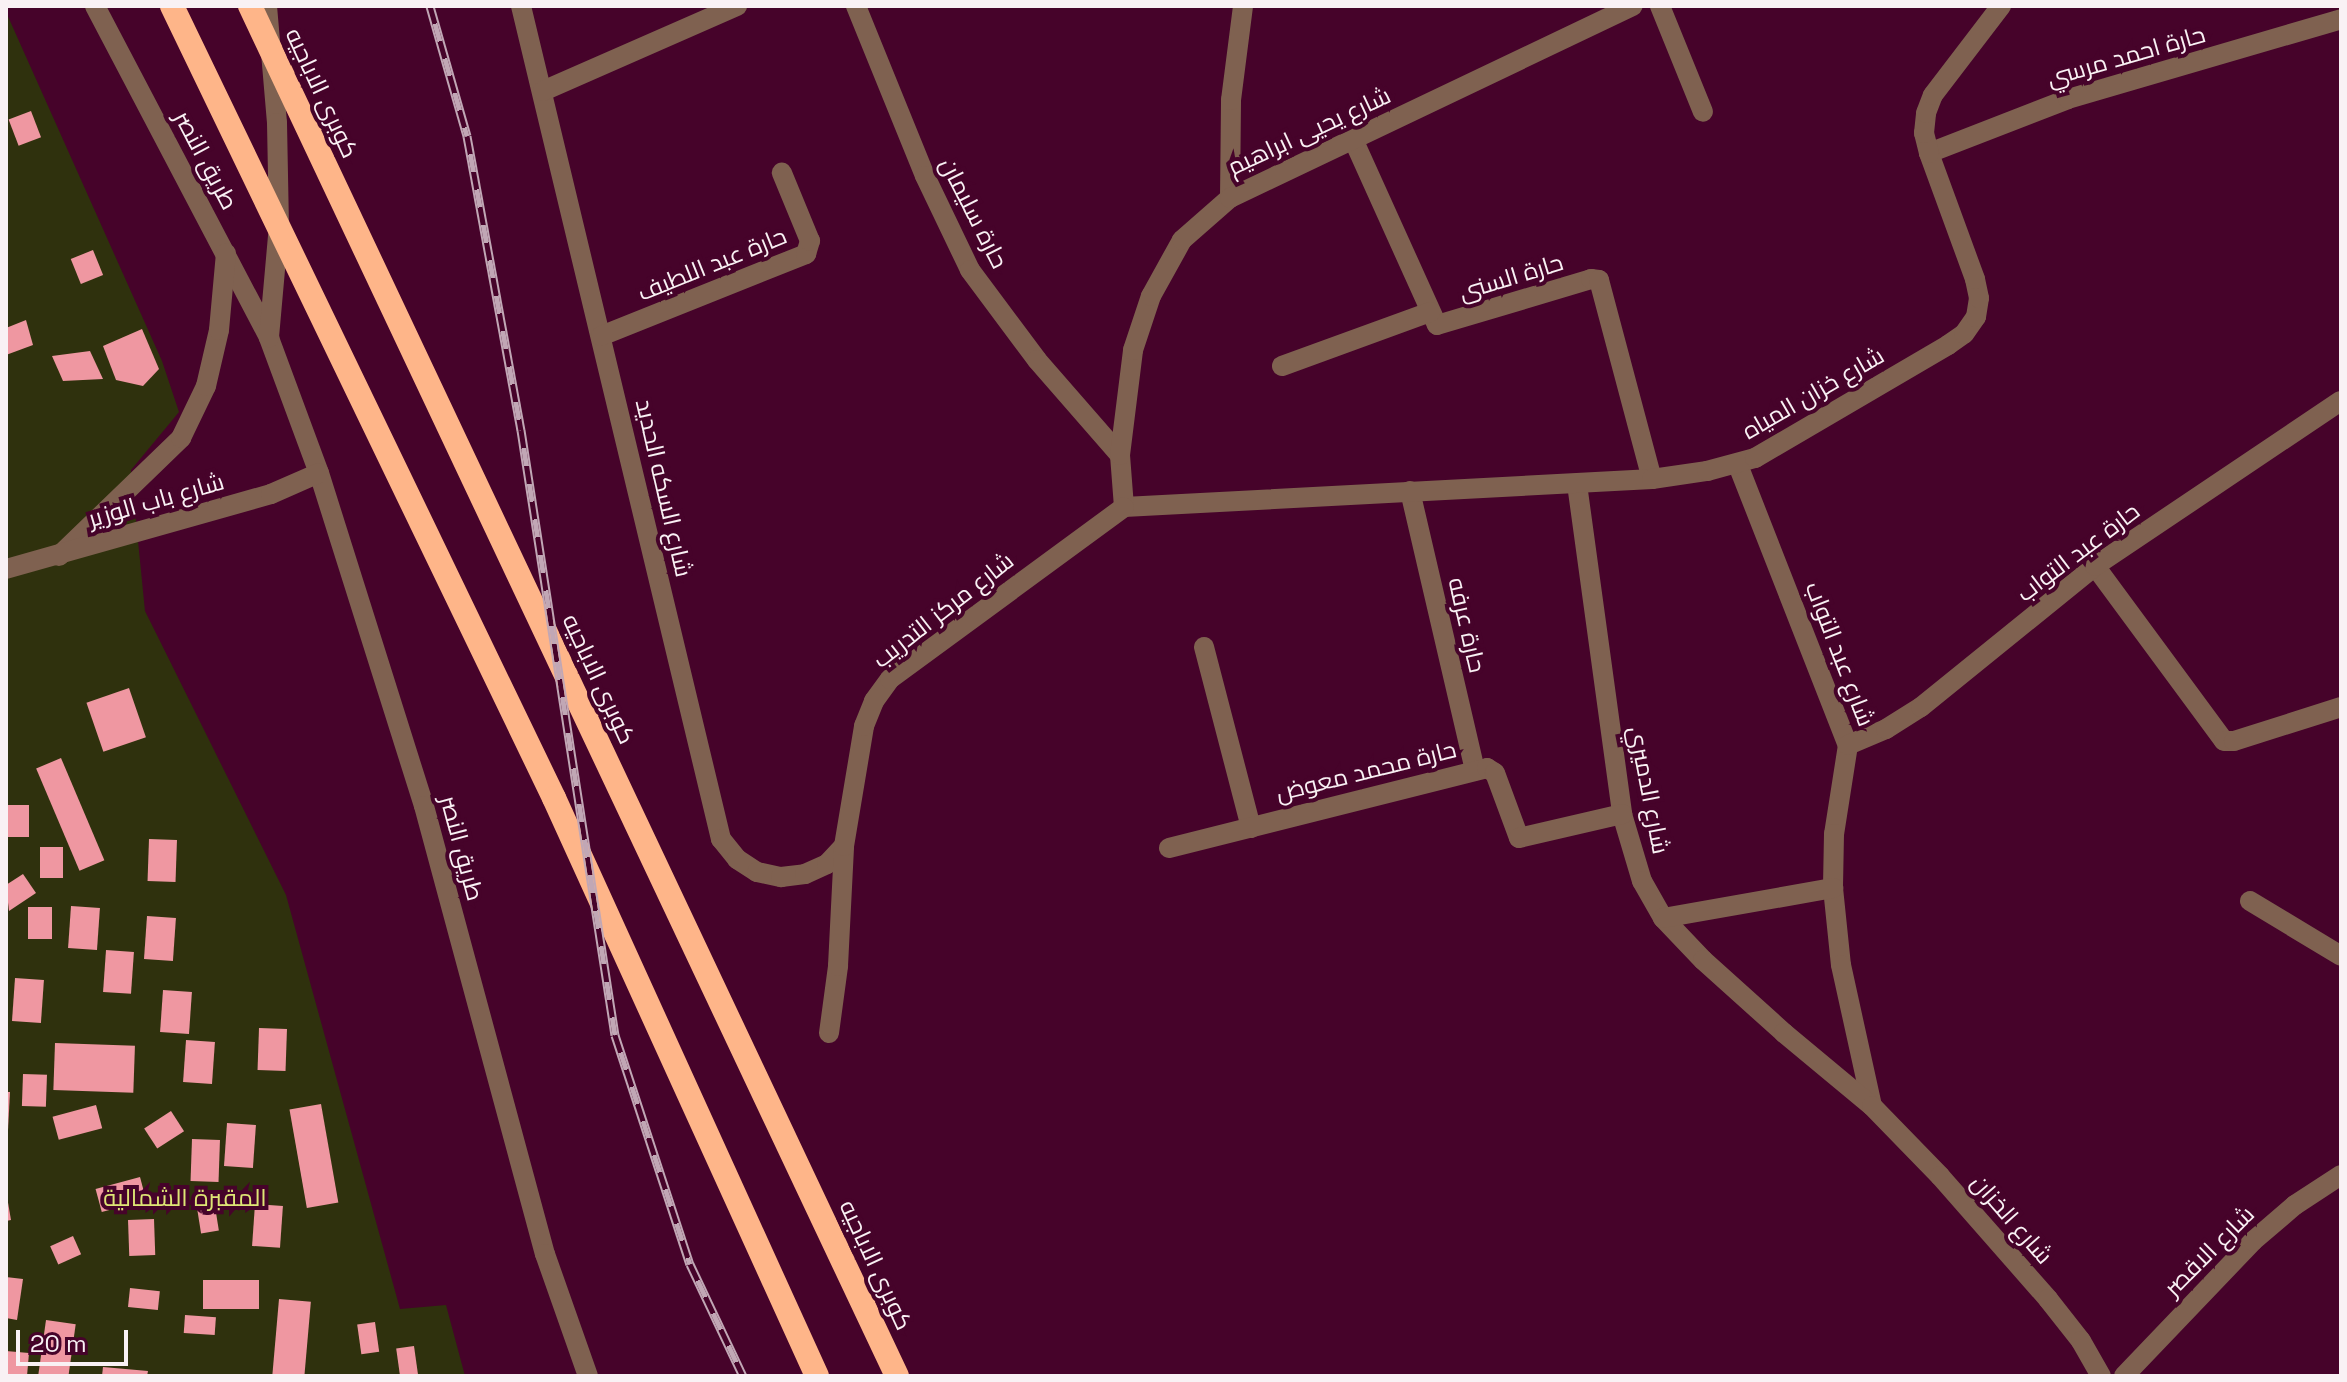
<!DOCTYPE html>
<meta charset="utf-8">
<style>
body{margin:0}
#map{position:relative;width:2347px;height:1382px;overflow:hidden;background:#46032a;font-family:"Space Grotesk",Cairo,sans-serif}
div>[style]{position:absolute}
.green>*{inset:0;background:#2f310d}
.building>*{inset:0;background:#ef97a1;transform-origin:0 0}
.minor>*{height:20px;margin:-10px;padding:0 10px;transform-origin:10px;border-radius:10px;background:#7f6150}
.highway>*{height:24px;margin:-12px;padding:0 12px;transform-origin:12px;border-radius:12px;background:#feb589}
.rail>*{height:9px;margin-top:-4.5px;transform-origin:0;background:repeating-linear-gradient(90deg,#46032a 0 18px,#c1a7b5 0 36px);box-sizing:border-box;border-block:2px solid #c1a7b5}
span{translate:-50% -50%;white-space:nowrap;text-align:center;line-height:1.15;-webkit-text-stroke:8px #46032a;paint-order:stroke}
.street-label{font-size:24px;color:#f9f1f4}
.park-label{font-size:24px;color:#dee575}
.frame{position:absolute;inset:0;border:8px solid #f9f1f4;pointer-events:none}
.scale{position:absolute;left:16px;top:1330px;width:112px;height:36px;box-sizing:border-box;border:4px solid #f9f1f4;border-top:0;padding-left:10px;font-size:24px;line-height:28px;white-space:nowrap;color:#f9f1f4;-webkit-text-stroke:6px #46032a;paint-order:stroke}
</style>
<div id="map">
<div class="green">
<div style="clip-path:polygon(6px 12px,162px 361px,179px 412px,131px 470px,145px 611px,286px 895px,400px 1309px,446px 1305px,465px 1376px,6px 1376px)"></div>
</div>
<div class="building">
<div style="left:31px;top:111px;width:28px;height:24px;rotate:69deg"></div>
<div style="left:93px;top:250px;width:27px;height:24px;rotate:68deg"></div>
<div style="clip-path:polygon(26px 320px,33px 345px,6px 355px,6px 328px)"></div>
<div style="clip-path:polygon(142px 329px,159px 369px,143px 386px,116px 380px,103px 346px)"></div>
<div style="clip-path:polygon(90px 351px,103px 379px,63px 381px,52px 356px)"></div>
<div style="left:129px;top:688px;width:52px;height:45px;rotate:71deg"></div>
<div style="left:61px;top:758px;width:111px;height:27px;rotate:67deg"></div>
<div style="left:6px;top:805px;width:23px;height:32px"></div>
<div style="left:149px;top:839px;width:28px;height:42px;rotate:2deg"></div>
<div style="left:40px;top:847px;width:23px;height:31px"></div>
<div style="clip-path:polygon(23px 874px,36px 893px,9px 911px,6px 885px)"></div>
<div style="left:71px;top:906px;width:29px;height:42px;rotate:4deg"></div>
<div style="left:28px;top:907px;width:24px;height:32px"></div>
<div style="left:147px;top:916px;width:29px;height:43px;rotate:4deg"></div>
<div style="left:106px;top:950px;width:28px;height:42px;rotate:4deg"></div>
<div style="left:15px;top:978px;width:29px;height:43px;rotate:4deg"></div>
<div style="left:163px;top:990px;width:29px;height:42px;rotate:4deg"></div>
<div style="left:259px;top:1028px;width:28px;height:42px;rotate:2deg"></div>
<div style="left:186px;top:1040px;width:29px;height:42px;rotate:4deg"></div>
<div style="left:55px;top:1043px;width:80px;height:47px;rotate:2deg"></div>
<div style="left:23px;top:1074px;width:24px;height:32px;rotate:2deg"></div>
<div style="clip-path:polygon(6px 1092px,10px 1092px,8px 1130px,6px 1130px)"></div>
<div style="left:321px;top:1104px;width:100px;height:32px;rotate:80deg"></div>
<div style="left:96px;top:1105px;width:24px;height:45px;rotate:75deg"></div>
<div style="left:171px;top:1111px;width:24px;height:32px;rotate:57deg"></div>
<div style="left:227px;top:1123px;width:29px;height:43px;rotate:4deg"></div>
<div style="left:192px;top:1139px;width:28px;height:42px;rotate:2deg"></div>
<div style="left:140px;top:1177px;width:24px;height:46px;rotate:75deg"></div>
<div style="clip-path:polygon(6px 1191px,11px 1220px,6px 1221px)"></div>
<div style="left:214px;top:1200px;width:31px;height:18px;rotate:81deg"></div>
<div style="left:255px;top:1204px;width:28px;height:42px;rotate:4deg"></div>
<div style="left:154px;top:1219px;width:36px;height:26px;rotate:88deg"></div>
<div style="left:73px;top:1236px;width:20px;height:25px;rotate:66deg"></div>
<div style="clip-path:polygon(6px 1277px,23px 1279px,17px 1320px,6px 1318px)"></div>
<div style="left:259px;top:1280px;width:29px;height:56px;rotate:90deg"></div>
<div style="left:130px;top:1288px;width:30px;height:19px;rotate:6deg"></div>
<div style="left:279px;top:1299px;width:32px;height:77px;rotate:5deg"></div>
<div style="left:185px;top:1315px;width:31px;height:18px;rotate:4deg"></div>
<div style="left:46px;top:1320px;width:30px;height:56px;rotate:8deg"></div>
<div style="left:375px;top:1322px;width:30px;height:18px;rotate:82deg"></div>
<div style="left:414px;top:1346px;width:30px;height:18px;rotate:82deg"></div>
<div style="clip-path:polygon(6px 1351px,29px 1353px,27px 1376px,6px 1376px)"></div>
<div style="clip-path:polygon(103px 1367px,148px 1371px,147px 1376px,102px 1376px)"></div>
</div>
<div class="minor">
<div style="left:95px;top:6px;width:375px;rotate:62.3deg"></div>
<div style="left:269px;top:338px;width:144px;rotate:69.7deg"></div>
<div style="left:319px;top:473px;width:349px;rotate:72.5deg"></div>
<div style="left:424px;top:806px;width:464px;rotate:74.9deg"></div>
<div style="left:545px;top:1254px;width:129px;rotate:70.6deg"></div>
<div style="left:267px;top:6px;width:117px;rotate:85.1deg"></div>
<div style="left:277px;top:123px;width:102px;rotate:88.9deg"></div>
<div style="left:279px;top:225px;width:113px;rotate:95.1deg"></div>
<div style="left:521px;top:6px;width:857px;rotate:76.5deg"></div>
<div style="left:721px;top:839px;width:26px;rotate:51deg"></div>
<div style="left:737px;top:859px;width:24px;rotate:33deg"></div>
<div style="left:757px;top:872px;width:25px;rotate:12deg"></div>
<div style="left:781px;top:877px;width:24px;rotate:-7deg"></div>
<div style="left:805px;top:874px;width:24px;rotate:-24deg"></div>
<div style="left:827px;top:864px;width:25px;rotate:-47deg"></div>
<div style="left:856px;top:6px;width:183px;rotate:67.9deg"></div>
<div style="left:925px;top:176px;width:104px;rotate:64.4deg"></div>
<div style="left:970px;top:270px;width:112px;rotate:53.3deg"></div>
<div style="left:1037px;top:360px;width:126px;rotate:48.9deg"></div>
<div style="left:1660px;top:6px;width:114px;rotate:67.9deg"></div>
<div style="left:543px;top:91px;width:212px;rotate:-23.7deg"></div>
<div style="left:1353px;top:139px;width:204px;rotate:65.7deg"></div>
<div style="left:1437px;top:325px;width:161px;rotate:-16.6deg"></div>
<div style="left:1591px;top:279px;width:8px;rotate:7deg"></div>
<div style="left:1599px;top:280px;width:206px;rotate:75.1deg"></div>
<div style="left:1929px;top:153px;width:149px;rotate:-21.2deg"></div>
<div style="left:2068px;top:99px;width:284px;rotate:-16.3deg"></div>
<div style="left:1230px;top:198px;width:98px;rotate:-89.4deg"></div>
<div style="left:1231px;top:100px;width:95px;rotate:-82.7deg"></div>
<div style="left:601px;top:336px;width:221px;rotate:-21.8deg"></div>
<div style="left:806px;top:254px;width:14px;rotate:-73deg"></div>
<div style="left:810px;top:241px;width:74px;rotate:-112.4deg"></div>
<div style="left:1282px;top:366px;width:158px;rotate:-20deg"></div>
<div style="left:1738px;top:465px;width:301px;rotate:68.6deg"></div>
<div style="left:1848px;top:745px;width:90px;rotate:98.9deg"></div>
<div style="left:1834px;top:834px;width:54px;rotate:91.1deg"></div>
<div style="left:1833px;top:888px;width:77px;rotate:84.1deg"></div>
<div style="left:1841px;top:965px;width:144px;rotate:77.6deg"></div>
<div style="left:1577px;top:484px;width:333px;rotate:82.2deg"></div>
<div style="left:1622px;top:814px;width:70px;rotate:73.4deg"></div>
<div style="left:1642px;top:881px;width:43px;rotate:60.4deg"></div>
<div style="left:1663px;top:918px;width:58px;rotate:46.4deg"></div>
<div style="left:1703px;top:960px;width:109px;rotate:42deg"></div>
<div style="left:1784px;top:1033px;width:114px;rotate:39.7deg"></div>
<div style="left:1872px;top:1106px;width:98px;rotate:45.8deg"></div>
<div style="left:1940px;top:1176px;width:164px;rotate:48.7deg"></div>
<div style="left:2048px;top:1299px;width:53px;rotate:51.8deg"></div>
<div style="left:2081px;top:1341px;width:40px;rotate:60.3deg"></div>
<div style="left:1410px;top:491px;width:287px;rotate:76.9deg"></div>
<div style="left:1124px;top:507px;width:529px;rotate:-3.04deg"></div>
<div style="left:1652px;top:479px;width:56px;rotate:-8.3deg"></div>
<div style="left:1707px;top:471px;width:50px;rotate:-15.2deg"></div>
<div style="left:1755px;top:458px;width:224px;rotate:-30.3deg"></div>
<div style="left:1948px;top:345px;width:19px;rotate:-35deg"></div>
<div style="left:1964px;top:334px;width:21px;rotate:-55deg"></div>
<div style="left:1976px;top:317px;width:19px;rotate:-81deg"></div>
<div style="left:1979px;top:298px;width:19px;rotate:-102deg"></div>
<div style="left:1975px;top:279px;width:134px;rotate:-110.1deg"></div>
<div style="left:1929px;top:153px;width:21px;rotate:-104deg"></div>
<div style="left:1924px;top:133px;width:20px;rotate:-84deg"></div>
<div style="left:1926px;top:113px;width:19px;rotate:-69deg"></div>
<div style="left:1933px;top:95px;width:112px;rotate:-52.6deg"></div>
<div style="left:1124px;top:507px;width:52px;rotate:-94.4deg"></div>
<div style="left:1120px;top:455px;width:106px;rotate:-82.9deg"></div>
<div style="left:1133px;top:350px;width:57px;rotate:-71.6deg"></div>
<div style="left:1151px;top:296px;width:64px;rotate:-61deg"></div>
<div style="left:1182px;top:240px;width:64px;rotate:-41.2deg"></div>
<div style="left:1230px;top:198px;width:446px;rotate:-25.5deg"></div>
<div style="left:59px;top:556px;width:170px;rotate:-44deg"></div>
<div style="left:181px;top:438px;width:58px;rotate:-64.3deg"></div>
<div style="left:206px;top:386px;width:57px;rotate:-76.9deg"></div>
<div style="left:219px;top:330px;width:77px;rotate:-84.8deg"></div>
<div style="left:2095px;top:566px;width:217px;rotate:53.6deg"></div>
<div style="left:2224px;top:741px;width:10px"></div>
<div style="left:2234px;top:741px;width:112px;rotate:-17.6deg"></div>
<div style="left:6px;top:569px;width:275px;rotate:-15.8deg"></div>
<div style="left:271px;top:494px;width:52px;rotate:-23.6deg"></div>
<div style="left:1204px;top:647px;width:187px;rotate:75.4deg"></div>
<div style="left:1848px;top:745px;width:41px;rotate:-22.8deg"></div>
<div style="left:1886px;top:729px;width:41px;rotate:-32.2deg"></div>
<div style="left:1921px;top:707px;width:224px;rotate:-39deg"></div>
<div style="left:2095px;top:566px;width:296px;rotate:-33.9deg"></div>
<div style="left:1169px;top:848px;width:328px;rotate:-14.1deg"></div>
<div style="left:1487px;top:768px;width:9px;rotate:32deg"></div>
<div style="left:1495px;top:773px;width:69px;rotate:69.7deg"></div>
<div style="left:1519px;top:838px;width:106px;rotate:-13.1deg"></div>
<div style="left:2250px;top:901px;width:106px;rotate:31.1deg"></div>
<div style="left:1663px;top:918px;width:173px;rotate:-10deg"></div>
<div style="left:829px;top:1033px;width:68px;rotate:-82.3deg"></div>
<div style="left:838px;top:966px;width:120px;rotate:-87.1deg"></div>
<div style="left:844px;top:846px;width:122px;rotate:-80.5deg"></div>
<div style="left:864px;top:726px;width:27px;rotate:-68deg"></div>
<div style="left:874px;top:701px;width:27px;rotate:-54deg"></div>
<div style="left:890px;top:679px;width:290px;rotate:-36.3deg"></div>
<div style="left:2124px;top:1376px;width:187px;rotate:-46.3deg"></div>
<div style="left:2253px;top:1241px;width:55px;rotate:-40.6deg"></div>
<div style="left:2295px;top:1205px;width:55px;rotate:-33.1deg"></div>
</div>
<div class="highway">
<div style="left:172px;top:6px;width:879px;rotate:64.25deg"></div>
<div style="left:554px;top:798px;width:635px;rotate:65.53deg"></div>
<div style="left:250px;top:6px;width:1515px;rotate:64.72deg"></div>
</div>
<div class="rail">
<div style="left:430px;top:6px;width:135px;rotate:74.1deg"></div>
<div style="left:467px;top:136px;width:299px;rotate:79.6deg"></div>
<div style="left:521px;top:430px;width:612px;rotate:81.17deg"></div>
<div style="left:615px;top:1035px;width:241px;rotate:71.9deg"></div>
<div style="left:690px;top:1264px;width:124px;rotate:64.7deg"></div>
</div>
<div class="street-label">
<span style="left:2126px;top:56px;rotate:-16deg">حارة احمد مرسي</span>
<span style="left:322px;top:93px;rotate:65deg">كوبرى الاباجيه</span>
<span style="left:1309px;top:131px;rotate:-25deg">شارع يحيى ابراهيم</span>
<span style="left:206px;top:160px;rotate:62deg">طريق النصر</span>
<span style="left:974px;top:213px;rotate:63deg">حارة سليمان</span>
<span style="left:712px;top:264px;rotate:-22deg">حارة عبد اللطيف</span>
<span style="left:1511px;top:277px;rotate:-17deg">حارة السنى</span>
<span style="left:1813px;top:393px;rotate:-30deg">شارع خزان المياه</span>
<span style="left:664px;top:488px;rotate:77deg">شارع السكه الحديد</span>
<span style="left:156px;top:500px;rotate:-16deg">شارع باب الوزير</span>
<span style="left:2078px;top:552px;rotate:-37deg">حارة عبد التواب</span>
<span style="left:943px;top:610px;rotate:-38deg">شارع مركز التدريب</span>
<span style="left:1467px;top:625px;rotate:77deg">حارة عرفه</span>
<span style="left:1840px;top:654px;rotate:69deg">شارع عبد التواب</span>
<span style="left:599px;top:679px;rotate:65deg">كوبرى الاباجيه</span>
<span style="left:1366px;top:771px;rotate:-14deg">حارة محمد معوض</span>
<span style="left:1649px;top:790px;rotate:79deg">شارع الدميري</span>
<span style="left:462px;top:848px;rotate:75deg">طريق النصر</span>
<span style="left:2012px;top:1219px;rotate:49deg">شارع الخزان</span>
<span style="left:2209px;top:1251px;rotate:-45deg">شارع الاقصر</span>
<span style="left:876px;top:1265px;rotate:65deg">كوبرى الاباجيه</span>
</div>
<div class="park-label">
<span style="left:185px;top:1198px">المقبرة الشمالية</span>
</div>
<div class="frame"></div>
<div class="scale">20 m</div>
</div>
